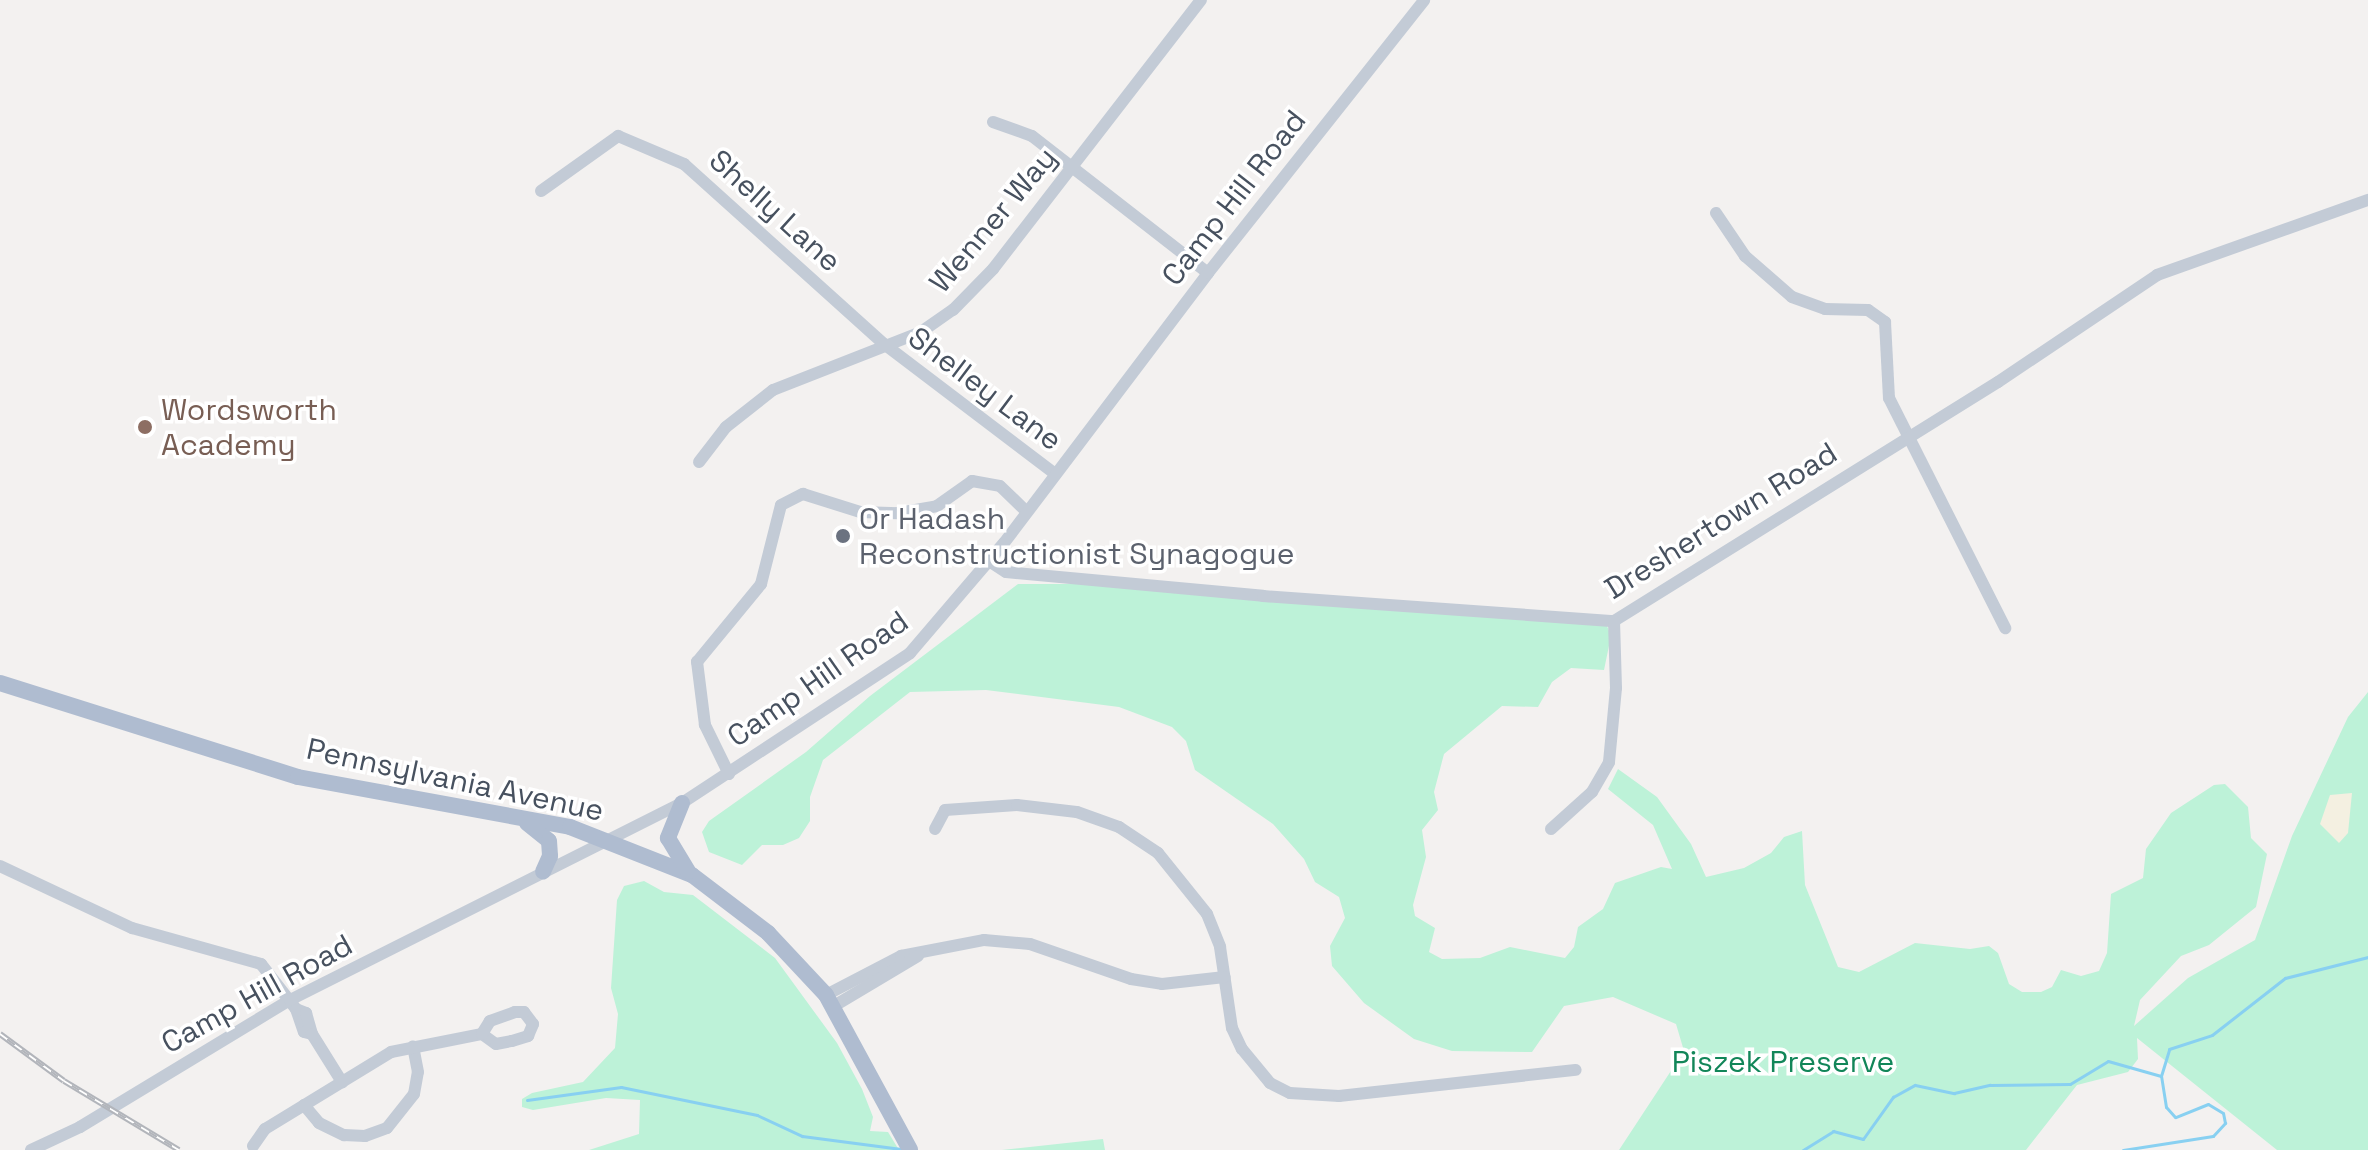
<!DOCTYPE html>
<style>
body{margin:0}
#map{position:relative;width:2368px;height:1150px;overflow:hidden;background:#f3f1f0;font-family:"Space Grotesk",sans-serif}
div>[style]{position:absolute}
.green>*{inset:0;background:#bdf2d8}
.sand>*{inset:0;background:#f4f0e1}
.stream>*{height:3px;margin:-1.5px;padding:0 1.5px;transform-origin:1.5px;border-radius:1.5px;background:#88d0f1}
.minor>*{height:12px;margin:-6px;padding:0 6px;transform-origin:6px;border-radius:6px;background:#c3cbd6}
.major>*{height:16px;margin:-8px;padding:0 8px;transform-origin:8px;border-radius:8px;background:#afbcd0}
.rail>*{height:6px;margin-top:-3px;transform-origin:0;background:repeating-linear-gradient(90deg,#fff 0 9px,#b2b5bb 0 18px);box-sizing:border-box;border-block:2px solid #b2b5bb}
.dots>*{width:22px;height:22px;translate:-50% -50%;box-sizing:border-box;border:4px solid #fff;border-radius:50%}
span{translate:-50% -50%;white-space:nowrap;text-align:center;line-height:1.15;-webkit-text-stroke:7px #fff;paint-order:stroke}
.street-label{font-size:30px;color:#47515f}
.education-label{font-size:30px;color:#785e54}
.left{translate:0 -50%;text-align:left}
.worship-label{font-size:30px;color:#5b616d}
.park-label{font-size:30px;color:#128659}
</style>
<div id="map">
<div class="green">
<div style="clip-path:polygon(1018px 584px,1087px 584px,1607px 626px,1611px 636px,1604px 670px,1571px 668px,1552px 682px,1538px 707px,1502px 706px,1444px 754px,1434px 792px,1438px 810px,1422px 830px,1426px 857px,1413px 905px,1415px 916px,1435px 928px,1429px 952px,1442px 959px,1480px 958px,1510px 947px,1565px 958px,1574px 947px,1578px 927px,1603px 909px,1615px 883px,1661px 867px,1672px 869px,1653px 825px,1608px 789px,1618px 769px,1657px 797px,1691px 844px,1706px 877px,1744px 868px,1771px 853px,1784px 837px,1802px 831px,1805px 885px,1838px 967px,1859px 972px,1915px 943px,1970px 949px,1989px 946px,1998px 953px,2009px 984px,2022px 992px,2041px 992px,2052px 987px,2061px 970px,2081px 976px,2099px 971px,2107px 953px,2111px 894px,2143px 878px,2146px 849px,2171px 813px,2214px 785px,2225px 784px,2248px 807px,2251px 838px,2267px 854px,2256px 907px,2209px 945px,2181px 956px,2140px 1000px,2134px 1026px,2188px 978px,2255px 940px,2292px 836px,2348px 717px,2368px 692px,2368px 1150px,2277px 1150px,2137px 1038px,2138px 1059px,2128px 1072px,2077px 1085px,2026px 1150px,1619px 1150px,1684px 1051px,1676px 1024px,1613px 997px,1564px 1006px,1532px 1052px,1452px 1051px,1414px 1039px,1364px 1003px,1332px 966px,1330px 946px,1345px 918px,1339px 897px,1315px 882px,1304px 859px,1273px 824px,1195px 770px,1186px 741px,1172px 727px,1119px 707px,986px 690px,910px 692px,823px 760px,810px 797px,810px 821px,799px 838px,783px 845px,762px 845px,742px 865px,709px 852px,702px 832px,709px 821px,806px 752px,870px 696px)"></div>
<div style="clip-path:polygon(644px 881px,664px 892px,693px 895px,775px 958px,837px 1043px,862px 1089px,873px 1117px,870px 1131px,888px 1132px,899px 1150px,589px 1150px,639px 1134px,640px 1100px,606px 1098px,533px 1110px,522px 1107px,522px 1099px,532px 1093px,583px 1082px,615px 1048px,618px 1014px,611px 988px,617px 900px,624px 886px)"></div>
<div style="clip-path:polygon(1103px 1139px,1105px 1150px,1002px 1150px)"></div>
</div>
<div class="sand">
<div style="clip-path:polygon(2352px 793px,2348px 833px,2339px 843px,2320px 824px,2330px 795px)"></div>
</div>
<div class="stream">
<div style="left:527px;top:1100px;width:95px;rotate:-7.9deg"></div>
<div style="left:621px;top:1087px;width:139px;rotate:11.6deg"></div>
<div style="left:757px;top:1115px;width:50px;rotate:25deg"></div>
<div style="left:802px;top:1136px;width:100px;rotate:7.5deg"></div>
<div style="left:1803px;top:1150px;width:36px;rotate:-32deg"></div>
<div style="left:1833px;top:1131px;width:31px;rotate:15deg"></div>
<div style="left:1863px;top:1139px;width:52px;rotate:-54.5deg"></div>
<div style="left:1893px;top:1097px;width:25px;rotate:-29deg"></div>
<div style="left:1915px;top:1085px;width:40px;rotate:12deg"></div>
<div style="left:1954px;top:1093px;width:37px;rotate:-13deg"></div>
<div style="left:1990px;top:1085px;width:80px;rotate:-0.7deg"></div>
<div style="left:2070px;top:1084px;width:44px;rotate:-31.2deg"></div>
<div style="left:2108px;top:1061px;width:55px;rotate:15.8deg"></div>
<div style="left:2123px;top:1150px;width:91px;rotate:-8.8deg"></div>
<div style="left:2213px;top:1136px;width:18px;rotate:-47deg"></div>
<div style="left:2225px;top:1123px;width:10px;rotate:-101deg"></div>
<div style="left:2223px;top:1113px;width:17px;rotate:-149deg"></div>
<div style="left:2208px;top:1104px;width:35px;rotate:158deg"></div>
<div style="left:2175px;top:1117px;width:13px;rotate:-132deg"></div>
<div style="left:2166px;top:1107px;width:31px;rotate:-99deg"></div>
<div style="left:2161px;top:1076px;width:28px;rotate:-73deg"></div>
<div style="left:2169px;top:1049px;width:45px;rotate:-18deg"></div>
<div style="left:2212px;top:1035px;width:93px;rotate:-38deg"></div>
<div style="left:2285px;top:978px;width:86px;rotate:-14.2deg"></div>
</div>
<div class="minor">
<div style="left:993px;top:122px;width:41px;rotate:19.7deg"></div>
<div style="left:1032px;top:136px;width:223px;rotate:37.9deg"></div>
<div style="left:541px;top:191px;width:95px;rotate:-35.5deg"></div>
<div style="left:618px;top:136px;width:72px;rotate:23deg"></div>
<div style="left:684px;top:164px;width:269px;rotate:42deg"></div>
<div style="left:884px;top:344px;width:215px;rotate:37.2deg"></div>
<div style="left:1716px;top:213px;width:52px;rotate:56deg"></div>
<div style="left:1745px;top:256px;width:62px;rotate:41.1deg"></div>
<div style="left:1792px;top:297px;width:35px;rotate:20deg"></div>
<div style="left:1825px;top:309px;width:43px;rotate:1.3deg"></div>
<div style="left:1868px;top:310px;width:21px;rotate:35deg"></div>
<div style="left:1885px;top:322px;width:76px;rotate:87deg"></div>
<div style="left:1889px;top:398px;width:258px;rotate:63.2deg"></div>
<div style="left:699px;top:462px;width:44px;rotate:-52.4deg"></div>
<div style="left:726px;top:427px;width:60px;rotate:-38.2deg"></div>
<div style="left:773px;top:390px;width:159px;rotate:-21.4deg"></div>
<div style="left:921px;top:332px;width:39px;rotate:-35deg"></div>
<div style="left:953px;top:310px;width:57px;rotate:-45.7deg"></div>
<div style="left:993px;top:269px;width:340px;rotate:-52.3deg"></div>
<div style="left:989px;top:561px;width:20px;rotate:33deg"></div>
<div style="left:1006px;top:572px;width:258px;rotate:5.3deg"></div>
<div style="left:1263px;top:596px;width:352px;rotate:4.1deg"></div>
<div style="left:1614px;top:621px;width:452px;rotate:-31.9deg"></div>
<div style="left:1998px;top:382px;width:192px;rotate:-33.9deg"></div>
<div style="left:2157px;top:275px;width:224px;rotate:-19.6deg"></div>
<div style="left:729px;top:774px;width:55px;rotate:-116.1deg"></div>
<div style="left:705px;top:725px;width:64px;rotate:-97.2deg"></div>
<div style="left:697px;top:662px;width:101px;rotate:-50.6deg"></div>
<div style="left:761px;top:584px;width:81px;rotate:-75.8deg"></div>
<div style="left:781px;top:505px;width:25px;rotate:-27deg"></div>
<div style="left:803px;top:494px;width:60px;rotate:17.5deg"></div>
<div style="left:860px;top:512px;width:38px;rotate:2deg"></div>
<div style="left:898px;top:513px;width:40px;rotate:-10deg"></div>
<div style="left:937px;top:506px;width:43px;rotate:-35.5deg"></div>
<div style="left:972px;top:481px;width:28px;rotate:10deg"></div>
<div style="left:1000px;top:486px;width:37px;rotate:44deg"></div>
<div style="left:935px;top:829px;width:21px;rotate:-62deg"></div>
<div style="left:945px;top:810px;width:72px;rotate:-4deg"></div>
<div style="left:1017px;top:805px;width:60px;rotate:6.7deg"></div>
<div style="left:1077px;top:812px;width:45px;rotate:19.7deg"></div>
<div style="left:1119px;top:827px;width:47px;rotate:33.7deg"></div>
<div style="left:1158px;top:853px;width:78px;rotate:51.2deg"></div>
<div style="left:1207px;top:914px;width:35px;rotate:68deg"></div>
<div style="left:1220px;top:947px;width:82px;rotate:81.6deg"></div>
<div style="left:1232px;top:1028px;width:23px;rotate:65deg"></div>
<div style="left:1242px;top:1049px;width:44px;rotate:50.5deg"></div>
<div style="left:1270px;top:1083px;width:22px;rotate:27deg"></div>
<div style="left:1290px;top:1093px;width:49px;rotate:3.5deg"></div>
<div style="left:1339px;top:1096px;width:238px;rotate:-6.3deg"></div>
<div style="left:1551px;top:829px;width:55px;rotate:-42.1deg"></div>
<div style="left:1592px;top:792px;width:34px;rotate:-60deg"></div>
<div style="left:1609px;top:762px;width:74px;rotate:-84.6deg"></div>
<div style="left:1616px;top:688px;width:67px;rotate:-91.7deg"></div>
<div style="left:0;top:866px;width:146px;rotate:25.2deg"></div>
<div style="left:132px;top:928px;width:134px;rotate:15.6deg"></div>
<div style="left:261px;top:964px;width:57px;rotate:52.1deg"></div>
<div style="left:296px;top:1009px;width:24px;rotate:71deg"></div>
<div style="left:304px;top:1032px;width:8px;rotate:14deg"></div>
<div style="left:826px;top:995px;width:85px;rotate:-27.5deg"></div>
<div style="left:901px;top:956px;width:85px;rotate:-10.9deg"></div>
<div style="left:984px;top:940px;width:46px;rotate:5deg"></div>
<div style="left:1030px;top:944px;width:107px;rotate:19.1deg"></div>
<div style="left:1131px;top:979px;width:31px;rotate:9deg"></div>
<div style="left:1162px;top:984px;width:63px;rotate:-6.3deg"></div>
<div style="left:834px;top:1006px;width:98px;rotate:-30.8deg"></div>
<div style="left:296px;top:1009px;width:11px;rotate:22deg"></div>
<div style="left:306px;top:1013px;width:22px;rotate:74deg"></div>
<div style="left:312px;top:1034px;width:57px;rotate:58deg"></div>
<div style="left:304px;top:1105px;width:23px;rotate:50deg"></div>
<div style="left:319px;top:1123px;width:28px;rotate:26deg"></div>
<div style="left:344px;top:1135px;width:21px;rotate:3deg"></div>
<div style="left:365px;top:1136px;width:23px;rotate:-20deg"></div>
<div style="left:387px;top:1128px;width:43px;rotate:-51.5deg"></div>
<div style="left:414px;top:1094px;width:22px;rotate:-80deg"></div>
<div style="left:418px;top:1072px;width:26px;rotate:-101deg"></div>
<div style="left:253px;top:1146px;width:21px;rotate:-55deg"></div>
<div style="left:265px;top:1129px;width:148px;rotate:-31.4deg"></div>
<div style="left:391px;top:1052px;width:93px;rotate:-11.2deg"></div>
<div style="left:482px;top:1034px;width:17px;rotate:36deg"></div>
<div style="left:496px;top:1044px;width:16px;rotate:-11deg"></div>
<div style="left:512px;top:1041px;width:17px;rotate:-17deg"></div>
<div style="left:528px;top:1036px;width:13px;rotate:-67deg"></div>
<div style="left:533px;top:1024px;width:15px;rotate:-127deg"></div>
<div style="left:524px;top:1012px;width:9px;rotate:180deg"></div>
<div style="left:515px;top:1012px;width:27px;rotate:160deg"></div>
<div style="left:490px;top:1021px;width:15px;rotate:122deg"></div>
<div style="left:31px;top:1150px;width:54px;rotate:-25.1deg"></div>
<div style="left:80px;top:1127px;width:245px;rotate:-31.2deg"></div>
<div style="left:290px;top:1000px;width:439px;rotate:-26.7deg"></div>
<div style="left:682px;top:803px;width:273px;rotate:-33.3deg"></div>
<div style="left:910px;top:653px;width:145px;rotate:-49.5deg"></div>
<div style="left:1004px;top:543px;width:338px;rotate:-52.9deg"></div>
<div style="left:1208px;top:273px;width:348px;rotate:-51.6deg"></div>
</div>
<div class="major">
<div style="left:0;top:683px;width:312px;rotate:17.5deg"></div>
<div style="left:298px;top:777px;width:277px;rotate:10.4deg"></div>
<div style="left:570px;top:827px;width:131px;rotate:21.5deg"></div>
<div style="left:692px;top:875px;width:96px;rotate:37.3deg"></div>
<div style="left:768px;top:933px;width:85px;rotate:46.9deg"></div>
<div style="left:826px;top:995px;width:176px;rotate:61.5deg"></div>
<div style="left:682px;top:803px;width:38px;rotate:112deg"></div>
<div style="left:668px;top:838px;width:39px;rotate:59deg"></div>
<div style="left:527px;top:823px;width:28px;rotate:39deg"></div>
<div style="left:549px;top:841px;width:15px;rotate:86deg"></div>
<div style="left:550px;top:856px;width:17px;rotate:114deg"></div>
</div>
<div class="rail">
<div style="left:0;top:1034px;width:79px;rotate:36.3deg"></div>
<div style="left:64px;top:1081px;width:134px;rotate:31deg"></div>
</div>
<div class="dots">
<div style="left:145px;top:427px;background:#8d6e63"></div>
<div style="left:843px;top:536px;background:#6b7280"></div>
</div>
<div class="street-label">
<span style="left:1234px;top:198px;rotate:-52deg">Camp Hill Road</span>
<span style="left:775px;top:211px;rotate:42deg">Shelly Lane</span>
<span style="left:993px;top:220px;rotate:-50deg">Wenner Way</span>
<span style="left:985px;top:389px;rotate:37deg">Shelley Lane</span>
<span style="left:1721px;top:521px;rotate:-32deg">Dreshertown Road</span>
<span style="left:818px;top:679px;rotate:-35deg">Camp Hill Road</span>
<span style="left:455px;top:780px;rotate:12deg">Pennsylvania Avenue</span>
<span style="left:257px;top:994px;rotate:-29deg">Camp Hill Road</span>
</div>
<div class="education-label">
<span class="left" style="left:161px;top:427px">Wordsworth<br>Academy</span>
</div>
<div class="worship-label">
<span class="left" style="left:859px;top:536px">Or Hadash<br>Reconstructionist Synagogue</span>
</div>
<div class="park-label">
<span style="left:1783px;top:1062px">Piszek Preserve</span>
</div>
</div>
